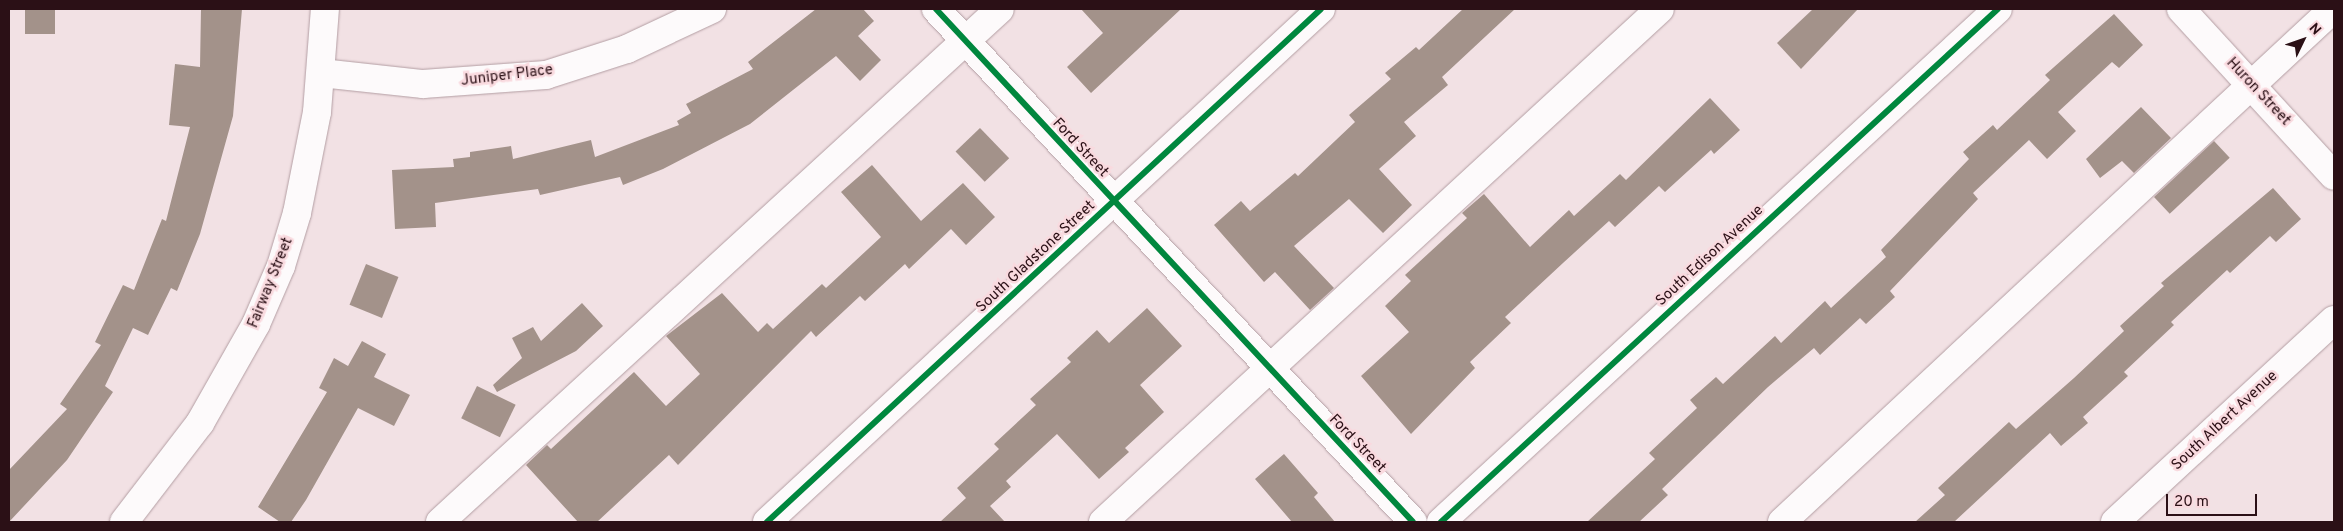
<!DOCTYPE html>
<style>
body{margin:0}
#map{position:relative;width:2343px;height:531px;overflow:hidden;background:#f2e1e4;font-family:Overpass,sans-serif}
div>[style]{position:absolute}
.building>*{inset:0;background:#a3928a;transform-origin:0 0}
.roads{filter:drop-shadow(0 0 1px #b39ea3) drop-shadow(0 0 1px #b39ea3)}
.minor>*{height:28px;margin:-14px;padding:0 14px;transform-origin:14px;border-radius:14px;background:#fdfafb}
.cycleway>*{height:6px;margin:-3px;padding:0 3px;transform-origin:3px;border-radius:3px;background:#00873e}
span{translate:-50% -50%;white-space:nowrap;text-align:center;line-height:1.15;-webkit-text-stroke:5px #f9dadf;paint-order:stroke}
.street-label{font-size:15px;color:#2b1016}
.frame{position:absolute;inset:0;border:10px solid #2b1016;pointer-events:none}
.north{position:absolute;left:2278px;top:15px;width:50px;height:50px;-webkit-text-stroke:4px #f9dadf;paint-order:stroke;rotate:48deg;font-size:14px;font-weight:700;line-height:20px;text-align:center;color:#2b1016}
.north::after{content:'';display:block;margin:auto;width:18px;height:22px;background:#2b1016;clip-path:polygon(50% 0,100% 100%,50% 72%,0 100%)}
.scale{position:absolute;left:2166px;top:494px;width:91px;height:22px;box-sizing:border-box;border:2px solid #2b1016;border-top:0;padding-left:6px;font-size:15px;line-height:18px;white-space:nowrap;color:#2b1016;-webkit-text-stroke:4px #f9dadf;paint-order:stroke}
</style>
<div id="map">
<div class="building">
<div style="left:25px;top:9px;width:30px;height:25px"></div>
<div style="clip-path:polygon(201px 9px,242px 9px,233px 116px,200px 234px,177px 291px,171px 288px,148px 335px,133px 328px,105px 386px,113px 392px,67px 460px,9px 522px,9px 470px,67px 409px,60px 404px,101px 345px,95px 342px,123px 285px,134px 290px,162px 219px,166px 221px,190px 127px,169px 125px,175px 64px,200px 67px)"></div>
<div style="clip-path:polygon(816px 9px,863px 9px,874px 21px,858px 36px,881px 60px,860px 81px,836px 56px,750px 124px,663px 169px,623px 185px,620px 177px,540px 195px,538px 189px,435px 203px,436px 227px,395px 229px,392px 170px,454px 167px,453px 159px,470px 157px,470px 152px,511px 146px,513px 159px,591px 140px,595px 157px,679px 125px,677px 121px,691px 113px,686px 104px,753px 69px,748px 62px)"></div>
<div style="clip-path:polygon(1081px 9px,1181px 9px,1091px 93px,1067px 67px,1103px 33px)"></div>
<div style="clip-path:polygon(1463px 9px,1515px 9px,1442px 77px,1448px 85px,1404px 122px,1416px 136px,1379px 169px,1412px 205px,1383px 233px,1349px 199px,1294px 246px,1334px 288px,1310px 310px,1275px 272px,1264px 282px,1214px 225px,1241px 201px,1250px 211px,1295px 173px,1298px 176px,1355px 122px,1349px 115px,1391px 79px,1385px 73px,1416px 47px,1419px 50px)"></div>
<div style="clip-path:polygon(1813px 9px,1858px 9px,1801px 69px,1777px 43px)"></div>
<div style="clip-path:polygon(2114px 14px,2143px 45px,2119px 68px,2112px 62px,2058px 112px,2076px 131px,2047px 159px,2029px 140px,1973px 193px,1978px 199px,1890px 291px,1895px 297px,1866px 324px,1860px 318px,1820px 355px,1814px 348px,1768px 387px,1662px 489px,1668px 495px,1639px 522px,1587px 522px,1655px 459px,1649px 453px,1697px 408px,1690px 400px,1716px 377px,1723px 384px,1775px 336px,1781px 343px,1825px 301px,1831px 308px,1886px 257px,1881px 250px,1969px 159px,1963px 152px,1993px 125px,1997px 130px,2050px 80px,2045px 75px)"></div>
<div style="clip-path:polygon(1710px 98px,1740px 130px,1714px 154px,1711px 150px,1665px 192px,1659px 186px,1615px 227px,1609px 221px,1563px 263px,1505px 317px,1511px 323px,1470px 362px,1475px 368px,1411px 434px,1361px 376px,1409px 332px,1385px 306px,1411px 281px,1405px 275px,1467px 218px,1462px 213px,1484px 194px,1530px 247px,1569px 210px,1574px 216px,1620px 174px,1626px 180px)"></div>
<div style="clip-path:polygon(2141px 107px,2171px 138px,2134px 173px,2122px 161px,2100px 178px,2086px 159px)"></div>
<div style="left:980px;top:128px;width:42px;height:34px;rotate:46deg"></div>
<div style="left:2214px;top:141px;width:23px;height:82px;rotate:47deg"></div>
<div style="clip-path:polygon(872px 165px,921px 221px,963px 183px,995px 217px,966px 245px,951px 229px,909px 269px,905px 264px,865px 301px,860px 296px,816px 337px,811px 331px,678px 465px,669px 455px,597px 522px,578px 522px,526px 465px,547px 445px,551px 449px,634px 372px,666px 406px,700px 374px,666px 336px,722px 293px,758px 332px,767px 323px,773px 329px,822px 284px,826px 288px,881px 237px,841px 192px)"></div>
<div style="clip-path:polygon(2273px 188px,2301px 219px,2276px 242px,2270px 236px,2230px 273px,2227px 270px,2171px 322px,2174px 325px,2124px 372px,2128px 376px,2083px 417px,2088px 423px,2061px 446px,2050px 433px,1954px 522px,1915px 522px,1945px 495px,1938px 488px,2009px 422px,2016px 429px,2074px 378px,2124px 331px,2120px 326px,2164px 286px,2161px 283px)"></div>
<div style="left:366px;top:264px;width:35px;height:44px;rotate:22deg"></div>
<div style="clip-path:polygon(582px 303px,603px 326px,576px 351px,497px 392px,493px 385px,522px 358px,512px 338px,533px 327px,541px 341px)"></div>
<div style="clip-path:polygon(1147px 308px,1182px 346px,1140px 385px,1164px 412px,1125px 448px,1129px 452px,1099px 479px,1057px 434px,1006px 481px,1011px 487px,990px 506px,1005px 522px,940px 522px,966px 498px,957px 488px,999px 449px,994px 444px,1036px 405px,1030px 399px,1071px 362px,1067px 358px,1097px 330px,1109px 343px)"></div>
<div style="clip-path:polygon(362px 341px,386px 354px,374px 377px,410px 395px,394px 426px,358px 408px,306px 500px,291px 522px,280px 522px,258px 507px,327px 392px,319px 388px,334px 358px,348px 366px)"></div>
<div style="left:477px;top:386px;width:43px;height:36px;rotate:26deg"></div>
<div style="clip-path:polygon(1284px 454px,1318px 493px,1314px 497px,1335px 522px,1292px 522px,1255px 479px)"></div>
</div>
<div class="roads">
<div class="minor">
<div style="left:936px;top:9px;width:700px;rotate:47.08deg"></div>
<div style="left:2181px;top:9px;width:226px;rotate:47.5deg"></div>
<div style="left:321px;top:73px;width:103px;rotate:6.2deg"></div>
<div style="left:423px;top:84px;width:123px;rotate:-4.2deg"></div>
<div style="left:546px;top:75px;width:85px;rotate:-17.8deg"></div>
<div style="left:627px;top:49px;width:94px;rotate:-25.2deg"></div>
<div style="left:124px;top:522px;width:125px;rotate:-52.5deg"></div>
<div style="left:200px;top:423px;width:114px;rotate:-60.5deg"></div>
<div style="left:256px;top:324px;width:63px;rotate:-66.7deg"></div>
<div style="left:281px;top:266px;width:55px;rotate:-73.2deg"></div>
<div style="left:297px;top:213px;width:103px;rotate:-78.8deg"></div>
<div style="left:317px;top:112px;width:103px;rotate:-85.6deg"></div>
<div style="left:440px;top:522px;width:759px;rotate:-42.49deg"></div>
<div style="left:767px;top:522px;width:755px;rotate:-42.8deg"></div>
<div style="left:1103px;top:522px;width:757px;rotate:-42.65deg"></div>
<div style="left:1441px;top:522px;width:757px;rotate:-42.65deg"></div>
<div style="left:1782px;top:522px;width:753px;rotate:-42.95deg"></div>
<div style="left:2115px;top:522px;width:298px;rotate:-42.7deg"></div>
</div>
</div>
<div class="cycleway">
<div style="left:936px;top:9px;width:700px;rotate:47.08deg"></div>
<div style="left:767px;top:522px;width:755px;rotate:-42.8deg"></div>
<div style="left:1441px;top:522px;width:757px;rotate:-42.65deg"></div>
</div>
<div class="street-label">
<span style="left:507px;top:76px;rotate:-7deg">Juniper Place</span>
<span style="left:2258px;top:92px;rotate:47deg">Huron Street</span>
<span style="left:1080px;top:148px;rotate:47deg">Ford Street</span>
<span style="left:1710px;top:256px;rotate:-43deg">South Edison Avenue</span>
<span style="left:1036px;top:257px;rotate:-43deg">South Gladstone Street</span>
<span style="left:271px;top:283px;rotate:-68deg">Fairway Street</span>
<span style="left:2225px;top:421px;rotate:-43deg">South Albert Avenue</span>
<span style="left:1357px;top:444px;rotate:46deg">Ford Street</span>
</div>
<div class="frame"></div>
<div class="north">N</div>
<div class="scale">20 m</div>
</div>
